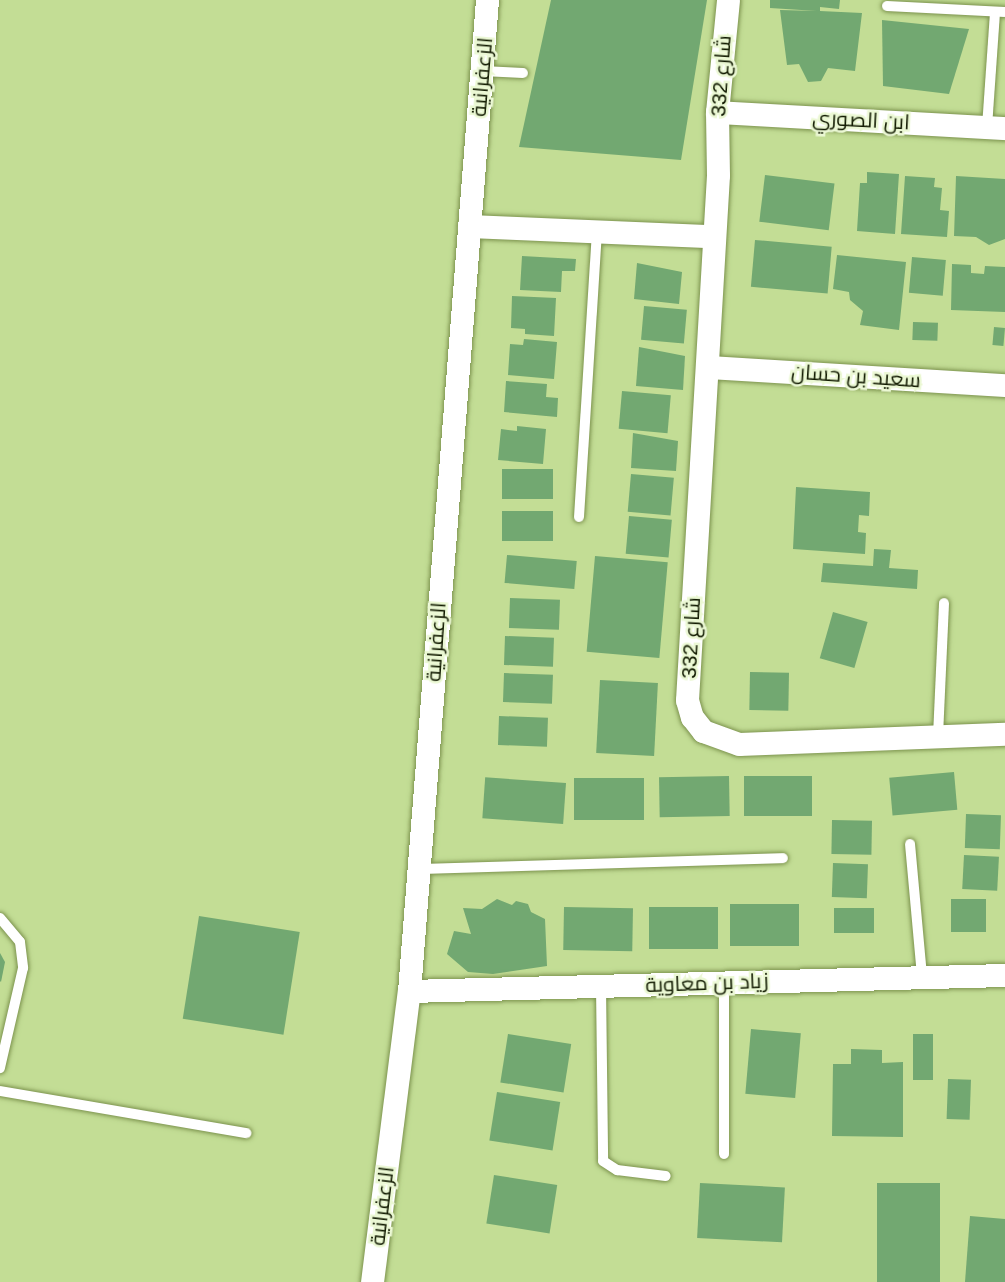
<!DOCTYPE html>
<meta charset="utf-8">
<style>
body{margin:0}
#map{position:relative;width:1005px;height:1282px;overflow:hidden;background:#c3dd95;font-family:Helvetica,Cairo,sans-serif}
div>[style]{position:absolute}
.building>*{inset:0;background:#72a871;transform-origin:0 0}
.roads{filter:drop-shadow(0 0 2px #7c934e) drop-shadow(0 0 2px #7c934e)}
.service>*{height:10px;margin:-5px;padding:0 5px;transform-origin:5px;border-radius:5px;background:#fff}
.minor>*{height:23px;margin:-11.5px;padding:0 11.5px;transform-origin:11.5px;border-radius:11.5px;background:#fff}
span{translate:-50% -50%;white-space:nowrap;text-align:center;line-height:1.15;-webkit-text-stroke:5px #ebf8d4;paint-order:stroke}
.street-label{font-size:21px;color:#111a00}
</style>
<div id="map">
<div class="building">
<div style="clip-path:polygon(551px 0,707px 0,681px 160px,519px 147px)"></div>
<div style="clip-path:polygon(770px 0,840px 0,839px 9px,820px 7px,820px 11px,862px 13px,855px 71px,828px 68px,821px 81px,808px 82px,799px 64px,787px 65px,780px 10px,817px 11px,770px 8px)"></div>
<div style="clip-path:polygon(882px 20px,969px 29px,949px 94px,883px 86px)"></div>
<div style="clip-path:polygon(867px 172px,899px 174px,895px 234px,857px 231px,860px 183px,867px 183px)"></div>
<div style="left:765px;top:175px;width:70px;height:47px;rotate:7deg"></div>
<div style="clip-path:polygon(905px 176px,935px 178px,934px 187px,942px 188px,940px 210px,949px 211px,947px 237px,901px 234px)"></div>
<div style="clip-path:polygon(956px 176px,1005px 179px,1005px 239px,989px 245px,976px 237px,954px 236px)"></div>
<div style="left:755px;top:240px;width:77px;height:47px;rotate:5deg"></div>
<div style="clip-path:polygon(837px 255px,906px 262px,899px 330px,860px 325px,863px 311px,850px 300px,849px 292px,833px 289px)"></div>
<div style="clip-path:polygon(522px 256px,576px 259px,575px 271px,562px 271px,561px 292px,520px 290px)"></div>
<div style="left:912px;top:257px;width:34px;height:36px;rotate:5deg"></div>
<div style="clip-path:polygon(637px 263px,682px 272px,679px 304px,634px 299px)"></div>
<div style="clip-path:polygon(952px 264px,971px 265px,971px 273px,984px 274px,985px 266px,1005px 267px,1005px 312px,951px 310px)"></div>
<div style="clip-path:polygon(512px 296px,556px 298px,554px 336px,525px 334px,525px 329px,511px 328px)"></div>
<div style="left:644px;top:306px;width:43px;height:34px;rotate:5deg"></div>
<div style="left:913px;top:322px;width:25px;height:18px;rotate:2deg"></div>
<div style="left:994px;top:327px;width:11px;height:18px;rotate:5deg"></div>
<div style="clip-path:polygon(524px 339px,557px 342px,554px 379px,508px 375px,510px 344px,523px 345px)"></div>
<div style="clip-path:polygon(639px 347px,685px 356px,683px 390px,636px 386px)"></div>
<div style="clip-path:polygon(506px 381px,547px 384px,546px 397px,558px 398px,557px 417px,504px 412px)"></div>
<div style="left:622px;top:391px;width:49px;height:38px;rotate:5deg"></div>
<div style="clip-path:polygon(517px 426px,546px 429px,543px 464px,498px 460px,501px 429px,517px 431px)"></div>
<div style="clip-path:polygon(633px 433px,678px 441px,676px 471px,631px 468px)"></div>
<div style="left:553px;top:469px;width:30px;height:51px;rotate:90deg"></div>
<div style="left:631px;top:474px;width:43px;height:38px;rotate:5deg"></div>
<div style="clip-path:polygon(796px 487px,870px 492px,869px 516px,859px 515px,858px 532px,866px 533px,865px 554px,793px 549px)"></div>
<div style="left:553px;top:511px;width:30px;height:51px;rotate:90deg"></div>
<div style="left:629px;top:516px;width:43px;height:38px;rotate:5deg"></div>
<div style="clip-path:polygon(874px 549px,891px 550px,889px 568px,918px 570px,917px 589px,821px 582px,823px 563px,873px 566px)"></div>
<div style="left:507px;top:555px;width:70px;height:28px;rotate:5deg"></div>
<div style="left:595px;top:556px;width:73px;height:96px;rotate:5deg"></div>
<div style="left:510px;top:598px;width:50px;height:30px;rotate:2deg"></div>
<div style="left:833px;top:612px;width:36px;height:48px;rotate:16deg"></div>
<div style="left:505px;top:636px;width:49px;height:29px;rotate:2deg"></div>
<div style="left:750px;top:672px;width:39px;height:38px;rotate:1deg"></div>
<div style="left:504px;top:673px;width:49px;height:29px;rotate:2deg"></div>
<div style="left:600px;top:680px;width:58px;height:73px;rotate:3deg"></div>
<div style="left:499px;top:716px;width:49px;height:29px;rotate:2deg"></div>
<div style="left:954px;top:772px;width:38px;height:65px;rotate:85deg"></div>
<div style="left:729px;top:776px;width:40px;height:70px;rotate:89deg"></div>
<div style="left:812px;top:776px;width:40px;height:68px;rotate:90deg"></div>
<div style="left:574px;top:778px;width:70px;height:42px"></div>
<div style="left:566px;top:783px;width:41px;height:81px;rotate:94deg"></div>
<div style="left:966px;top:814px;width:35px;height:34px;rotate:2deg"></div>
<div style="left:832px;top:820px;width:40px;height:34px;rotate:1deg"></div>
<div style="left:964px;top:855px;width:35px;height:34px;rotate:3deg"></div>
<div style="left:833px;top:863px;width:35px;height:34px;rotate:2deg"></div>
<div style="clip-path:polygon(497px 899px,512px 905px,516px 901px,528px 904px,531px 912px,545px 919px,547px 966px,493px 974px,468px 972px,447px 954px,454px 931px,471px 934px,463px 908px,482px 909px)"></div>
<div style="left:951px;top:899px;width:35px;height:33px"></div>
<div style="left:730px;top:904px;width:69px;height:42px"></div>
<div style="left:564px;top:907px;width:69px;height:43px;rotate:1deg"></div>
<div style="left:649px;top:907px;width:69px;height:42px"></div>
<div style="left:834px;top:908px;width:40px;height:25px"></div>
<div style="left:199px;top:916px;width:102px;height:104px;rotate:9deg"></div>
<div style="clip-path:polygon(0 953px,5px 962px,1px 982px,0 981px)"></div>
<div style="left:751px;top:1029px;width:50px;height:65px;rotate:5deg"></div>
<div style="left:508px;top:1034px;width:64px;height:49px;rotate:9deg"></div>
<div style="left:913px;top:1034px;width:20px;height:46px"></div>
<div style="clip-path:polygon(851px 1049px,882px 1050px,882px 1063px,903px 1062px,903px 1137px,832px 1136px,833px 1064px,851px 1064px)"></div>
<div style="left:948px;top:1079px;width:23px;height:40px;rotate:2deg"></div>
<div style="left:497px;top:1092px;width:64px;height:49px;rotate:9deg"></div>
<div style="left:494px;top:1175px;width:64px;height:49px;rotate:9deg"></div>
<div style="left:700px;top:1183px;width:85px;height:55px;rotate:3deg"></div>
<div style="left:877px;top:1183px;width:63px;height:99px"></div>
<div style="clip-path:polygon(970px 1216px,1005px 1219px,1005px 1282px,965px 1282px)"></div>
</div>
<div class="roads">
<div class="service">
<div style="left:887px;top:6px;width:118px;rotate:2.9deg"></div>
<div style="left:483px;top:71px;width:40px;rotate:2.9deg"></div>
<div style="left:987px;top:127px;width:115px;rotate:-86deg"></div>
<div style="left:579px;top:517px;width:288px;rotate:-86.4deg"></div>
<div style="left:938px;top:736px;width:133px;rotate:-87.4deg"></div>
<div style="left:910px;top:844px;width:134px;rotate:84.8deg"></div>
<div style="left:418px;top:869px;width:365px;rotate:-1.7deg"></div>
<div style="left:0;top:918px;width:31px;rotate:50deg"></div>
<div style="left:20px;top:942px;width:26px;rotate:83deg"></div>
<div style="left:23px;top:968px;width:103px;rotate:103deg"></div>
<div style="left:724px;top:983px;width:171px;rotate:90deg"></div>
<div style="left:601px;top:986px;width:175px;rotate:89.3deg"></div>
<div style="left:603px;top:1161px;width:17px;rotate:33deg"></div>
<div style="left:617px;top:1170px;width:49px;rotate:7deg"></div>
<div style="left:0;top:1091px;width:250px;rotate:9.7deg"></div>
</div>
<div class="minor">
<div style="left:728px;top:0;width:113px;rotate:95.6deg"></div>
<div style="left:717px;top:112px;width:63px;rotate:89.1deg"></div>
<div style="left:718px;top:175px;width:526px;rotate:93.38deg"></div>
<div style="left:687px;top:700px;width:18px;rotate:74deg"></div>
<div style="left:692px;top:717px;width:18px;rotate:52deg"></div>
<div style="left:703px;top:731px;width:38px;rotate:20deg"></div>
<div style="left:739px;top:744px;width:266px;rotate:-2.2deg"></div>
<div style="left:717px;top:112px;width:288px;rotate:3.2deg"></div>
<div style="left:469px;top:226px;width:243px;rotate:2.4deg"></div>
<div style="left:708px;top:367px;width:298px;rotate:3.5deg"></div>
<div style="left:409px;top:991px;width:596px;rotate:-1.54deg"></div>
<div style="left:372px;top:1282px;width:293px;rotate:-82.8deg"></div>
<div style="left:409px;top:991px;width:994px;rotate:-85.5deg"></div>
</div>
</div>
<div class="street-label">
<span style="left:721px;top:76px;rotate:-86deg">شارع 332</span>
<span style="left:482px;top:77px;rotate:-85deg">الزعفرانية</span>
<span style="left:861px;top:120px;rotate:3deg">ابن الصوري</span>
<span style="left:856px;top:376px;rotate:4deg">سعيد بن حسان</span>
<span style="left:691px;top:638px;rotate:-87deg">شارع 332</span>
<span style="left:436px;top:642px;rotate:-86deg">الزعفرانية</span>
<span style="left:707px;top:983px;rotate:-2deg">زياد بن معاوية</span>
<span style="left:382px;top:1206px;rotate:-83deg">الزعفرانية</span>
</div>
</div>
